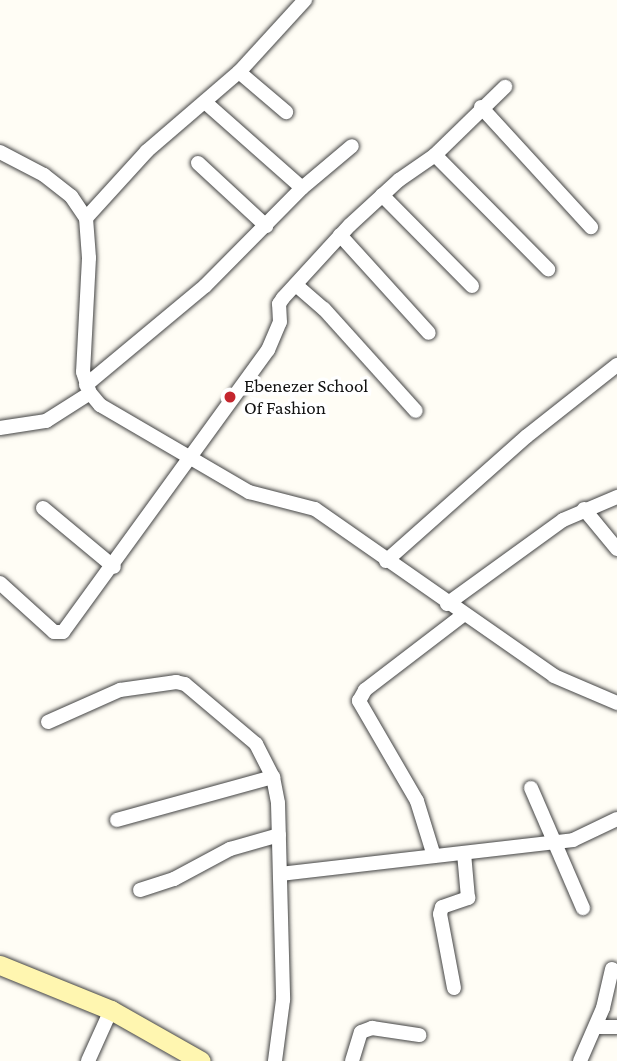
<!DOCTYPE html>
<style>
body{margin:0}
#map{position:relative;width:617px;height:1061px;overflow:hidden;background:#fffdf5;font-family:"Crimson Pro",serif}
div>[style]{position:absolute}
.roads{filter:drop-shadow(0 0 2px #444) drop-shadow(0 0 2px #444)}
.street>*{height:14px;margin:-7px;padding:0 7px;transform-origin:7px;border-radius:7px;background:#fff}
.secondary>*{height:19px;margin:-9.5px;padding:0 9.5px;transform-origin:9.5px;border-radius:9.5px;background:#fff6b0}
.dots>*{width:19px;height:19px;translate:-50% -50%;box-sizing:border-box;border:4px solid #fff;border-radius:50%}
span{translate:-50% -50%;white-space:nowrap;text-align:center;line-height:1.15;-webkit-text-stroke:7px #fff;paint-order:stroke}
.poi-label{font-size:19px;color:#111}
.left{translate:0 -50%;text-align:left}
</style>
<div id="map">
<div class="roads">
<div class="street">
<div style="left:239px;top:72px;width:62px;rotate:40.4deg"></div>
<div style="left:206px;top:103px;width:128px;rotate:41.5deg"></div>
<div style="left:481px;top:107px;width:163px;rotate:47.5deg"></div>
<div style="left:0;top:152px;width:50px;rotate:27.6deg"></div>
<div style="left:44px;top:175px;width:34px;rotate:38deg"></div>
<div style="left:71px;top:196px;width:27px;rotate:56deg"></div>
<div style="left:86px;top:218px;width:40px;rotate:85.7deg"></div>
<div style="left:89px;top:258px;width:114px;rotate:93deg"></div>
<div style="left:83px;top:372px;width:22px;rotate:72deg"></div>
<div style="left:90px;top:393px;width:16px;rotate:50deg"></div>
<div style="left:100px;top:405px;width:173px;rotate:30.3deg"></div>
<div style="left:249px;top:492px;width:68px;rotate:14.4deg"></div>
<div style="left:315px;top:509px;width:292px;rotate:34.9deg"></div>
<div style="left:554px;top:676px;width:69px;rotate:23.2deg"></div>
<div style="left:435px;top:155px;width:161px;rotate:45.3deg"></div>
<div style="left:198px;top:163px;width:93px;rotate:42.8deg"></div>
<div style="left:382px;top:195px;width:128px;rotate:45.3deg"></div>
<div style="left:86px;top:218px;width:91px;rotate:-47.7deg"></div>
<div style="left:147px;top:151px;width:121px;rotate:-40.7deg"></div>
<div style="left:239px;top:72px;width:98px;rotate:-47.5deg"></div>
<div style="left:340px;top:235px;width:132px;rotate:47.8deg"></div>
<div style="left:296px;top:285px;width:37px;rotate:41deg"></div>
<div style="left:324px;top:309px;width:137px;rotate:48deg"></div>
<div style="left:86px;top:385px;width:155px;rotate:-39.8deg"></div>
<div style="left:205px;top:286px;width:138px;rotate:-45.3deg"></div>
<div style="left:302px;top:188px;width:65px;rotate:-40deg"></div>
<div style="left:0;top:428px;width:47px;rotate:-8.7deg"></div>
<div style="left:46px;top:421px;width:52px;rotate:-32.5deg"></div>
<div style="left:43px;top:508px;width:92px;rotate:39.7deg"></div>
<div style="left:584px;top:509px;width:52px;rotate:50.5deg"></div>
<div style="left:386px;top:561px;width:188px;rotate:-41.6deg"></div>
<div style="left:527px;top:436px;width:115px;rotate:-38.3deg"></div>
<div style="left:0;top:583px;width:73px;rotate:42.2deg"></div>
<div style="left:54px;top:632px;width:9px"></div>
<div style="left:63px;top:632px;width:349px;rotate:-54deg"></div>
<div style="left:268px;top:350px;width:30px;rotate:-67deg"></div>
<div style="left:280px;top:322px;width:18px;rotate:-93deg"></div>
<div style="left:279px;top:304px;width:7px;rotate:-56deg"></div>
<div style="left:283px;top:298px;width:99px;rotate:-47.5deg"></div>
<div style="left:350px;top:225px;width:67px;rotate:-42.6deg"></div>
<div style="left:399px;top:180px;width:44px;rotate:-34.8deg"></div>
<div style="left:435px;top:155px;width:98px;rotate:-44.2deg"></div>
<div style="left:447px;top:604px;width:143px;rotate:-35.9deg"></div>
<div style="left:563px;top:520px;width:59px;rotate:-23.1deg"></div>
<div style="left:48px;top:722px;width:79px;rotate:-24deg"></div>
<div style="left:120px;top:690px;width:57px;rotate:-8.1deg"></div>
<div style="left:176px;top:682px;width:9px;rotate:13deg"></div>
<div style="left:185px;top:684px;width:93px;rotate:40.2deg"></div>
<div style="left:256px;top:744px;width:37px;rotate:63deg"></div>
<div style="left:273px;top:777px;width:26px;rotate:79deg"></div>
<div style="left:278px;top:803px;width:197px;rotate:88.5deg"></div>
<div style="left:283px;top:1000px;width:62px;rotate:97.5deg"></div>
<div style="left:531px;top:788px;width:131px;rotate:66.6deg"></div>
<div style="left:117px;top:820px;width:162px;rotate:-15.4deg"></div>
<div style="left:434px;top:856px;width:58px;rotate:-107.2deg"></div>
<div style="left:417px;top:801px;width:116px;rotate:-120.1deg"></div>
<div style="left:359px;top:701px;width:13px;rotate:-61deg"></div>
<div style="left:365px;top:690px;width:123px;rotate:-37.4deg"></div>
<div style="left:280px;top:874px;width:295px;rotate:-6.6deg"></div>
<div style="left:573px;top:840px;width:49px;rotate:-25.5deg"></div>
<div style="left:140px;top:890px;width:36px;rotate:-18deg"></div>
<div style="left:174px;top:879px;width:64px;rotate:-28.2deg"></div>
<div style="left:230px;top:849px;width:51px;rotate:-15.9deg"></div>
<div style="left:454px;top:988px;width:75px;rotate:-100.7deg"></div>
<div style="left:440px;top:914px;width:7px;rotate:-74deg"></div>
<div style="left:442px;top:907px;width:28px;rotate:-19deg"></div>
<div style="left:468px;top:898px;width:45px;rotate:-95.1deg"></div>
<div style="left:596px;top:1027px;width:21px"></div>
<div style="left:88px;top:1061px;width:56px;rotate:-65.7deg"></div>
<div style="left:352px;top:1061px;width:30px;rotate:-73deg"></div>
<div style="left:361px;top:1032px;width:12px;rotate:-20deg"></div>
<div style="left:372px;top:1028px;width:48px;rotate:8.5deg"></div>
<div style="left:580px;top:1061px;width:58px;rotate:-66.5deg"></div>
<div style="left:603px;top:1008px;width:40px;rotate:-77deg"></div>
</div>
<div class="secondary">
<div style="left:0;top:965px;width:120px;rotate:22.1deg"></div>
<div style="left:111px;top:1010px;width:103px;rotate:29.5deg"></div>
</div>
</div>
<div class="dots">
<div style="left:230px;top:397px;background:#c4262e"></div>
</div>
<div class="poi-label">
<span class="left" style="left:244px;top:397px">Ebenezer School<br>Of Fashion</span>
</div>
</div>
